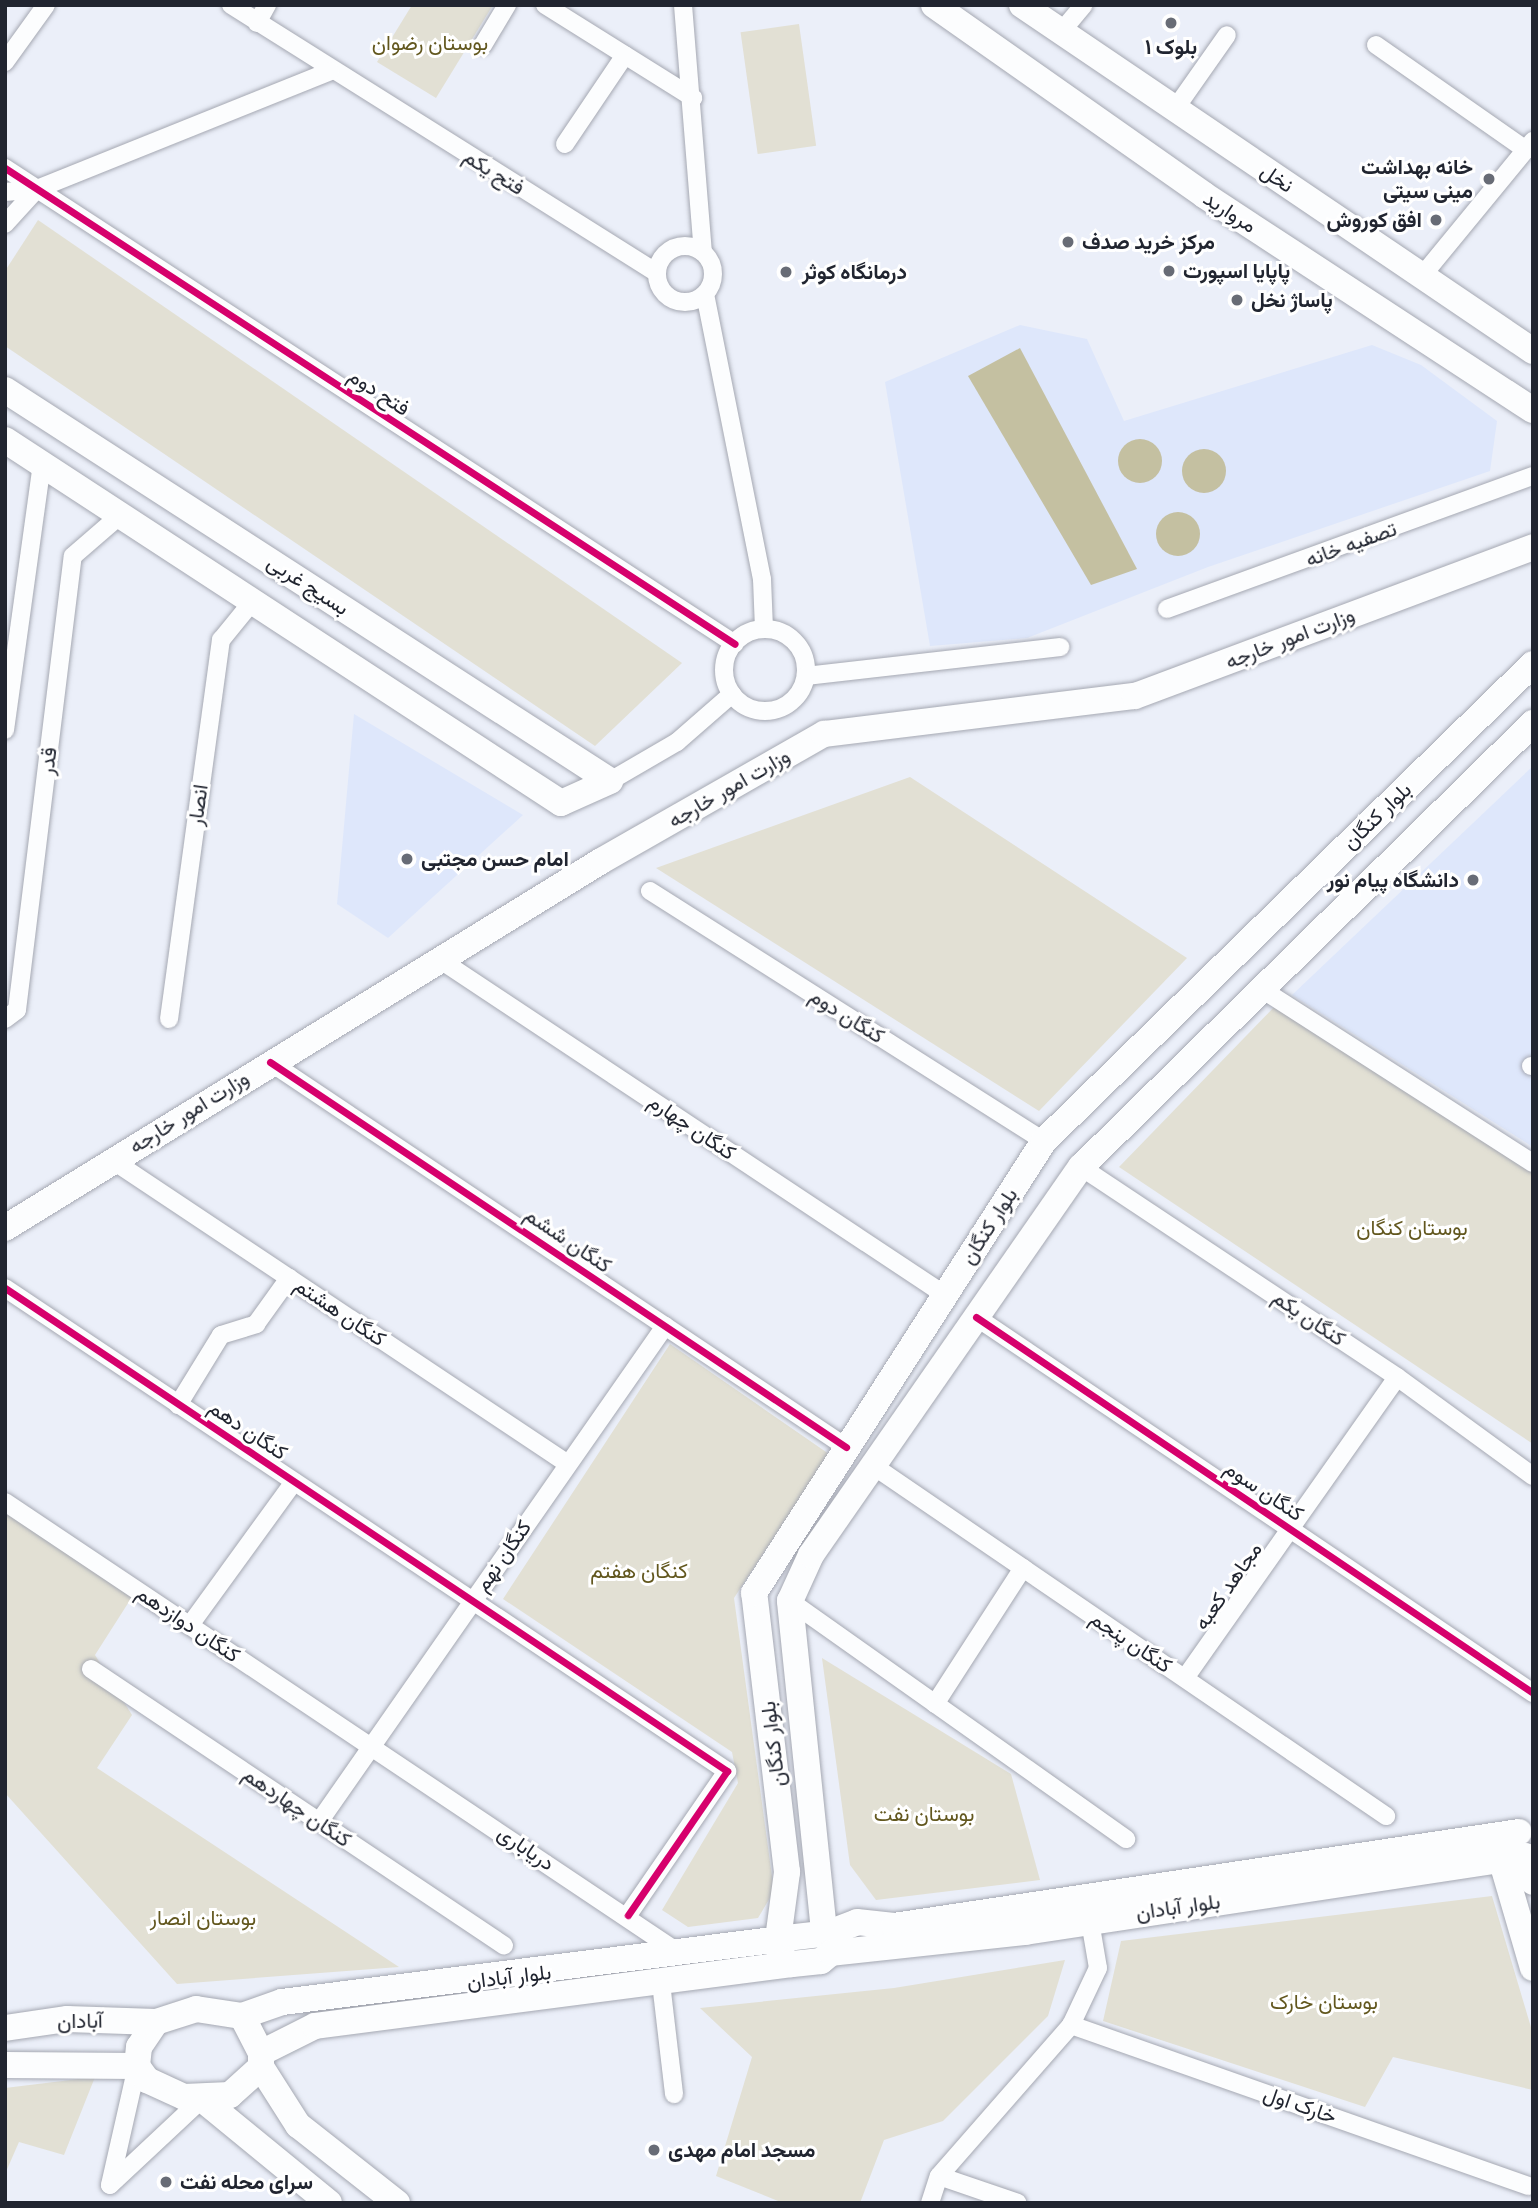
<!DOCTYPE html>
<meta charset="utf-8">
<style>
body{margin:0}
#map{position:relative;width:1538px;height:2208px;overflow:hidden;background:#ebeff9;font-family:"Fira Sans Condensed",Vazirmatn,sans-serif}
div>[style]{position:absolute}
.built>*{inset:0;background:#dee7fb}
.green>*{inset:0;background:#e2e0d4;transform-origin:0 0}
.water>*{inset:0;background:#c4c0a1}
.round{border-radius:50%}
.roads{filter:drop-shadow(0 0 2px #a5a8b2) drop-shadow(0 0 2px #a5a8b2)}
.minor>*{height:18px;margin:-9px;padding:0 9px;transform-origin:9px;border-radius:9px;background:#fcfdfe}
.minor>.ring{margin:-9px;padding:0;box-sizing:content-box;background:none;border:18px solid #fcfdfe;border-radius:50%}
.secondary>*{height:26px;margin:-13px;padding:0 13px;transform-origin:13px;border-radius:13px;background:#fcfdfe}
.cycleway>*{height:7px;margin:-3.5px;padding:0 3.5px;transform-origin:3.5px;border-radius:3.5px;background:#d6006c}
.dots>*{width:19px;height:19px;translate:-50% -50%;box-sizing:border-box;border:4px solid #fff;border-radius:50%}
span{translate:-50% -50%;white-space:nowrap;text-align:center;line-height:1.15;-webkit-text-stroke:6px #fff;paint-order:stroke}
.park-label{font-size:21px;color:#62571e}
.poi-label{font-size:21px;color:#212530;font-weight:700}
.right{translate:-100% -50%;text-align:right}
.left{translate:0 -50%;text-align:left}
.street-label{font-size:21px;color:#212530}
.frame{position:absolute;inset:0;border:7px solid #212530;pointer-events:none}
</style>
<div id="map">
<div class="built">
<div style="clip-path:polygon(1020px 325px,1087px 339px,1124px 421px,1372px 345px,1421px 365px,1497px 421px,1490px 471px,1208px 567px,1027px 638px,930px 646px,885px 382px)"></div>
<div style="clip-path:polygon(354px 714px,523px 815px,388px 938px,337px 904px)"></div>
<div style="clip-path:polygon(1533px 766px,1533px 1147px,1292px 995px)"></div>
</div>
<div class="green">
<div style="clip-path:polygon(412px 5px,493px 5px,436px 98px,377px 62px)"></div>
<div style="left:799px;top:24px;width:123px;height:59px;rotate:82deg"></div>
<div style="clip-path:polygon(38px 220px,682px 663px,595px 746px,5px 346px,5px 271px)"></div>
<div style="clip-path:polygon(910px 777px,1187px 958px,1039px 1111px,656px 868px)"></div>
<div style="clip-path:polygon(1277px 1004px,1533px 1172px,1533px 1444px,1119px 1167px)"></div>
<div style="clip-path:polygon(670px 1344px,829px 1454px,734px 1598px,774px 1891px,758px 1918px,688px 1927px,662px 1910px,738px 1783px,732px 1752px,503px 1599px)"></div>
<div style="clip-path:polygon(5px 1509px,132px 1597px,95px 1655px,132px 1715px,97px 1768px,399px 1967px,177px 1984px,5px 1793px)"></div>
<div style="clip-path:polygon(822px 1658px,1011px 1774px,1040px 1880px,876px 1900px,850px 1865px)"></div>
<div style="clip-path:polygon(1492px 1896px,1533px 2034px,1533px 2090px,1393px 2057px,1365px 2107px,1103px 2021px,1121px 1941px)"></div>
<div style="clip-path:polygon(1065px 1960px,1048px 2016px,943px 2121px,884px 2140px,860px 2203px,783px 2203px,716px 2176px,752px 2057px,700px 2008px,894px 1988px)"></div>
<div style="clip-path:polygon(95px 2077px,64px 2155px,19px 2142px,5px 2174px,5px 2088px)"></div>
</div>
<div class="water">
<div style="clip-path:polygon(1020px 348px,1137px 569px,1091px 585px,968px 376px)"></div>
<div class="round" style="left:1118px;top:439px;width:44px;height:44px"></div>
<div class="round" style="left:1182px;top:449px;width:44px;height:44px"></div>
<div class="round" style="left:1156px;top:512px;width:44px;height:44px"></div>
</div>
<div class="roads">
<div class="minor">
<div style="left:231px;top:5px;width:503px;rotate:32.17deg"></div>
<div style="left:545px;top:5px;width:175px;rotate:32.1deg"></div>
<div style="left:683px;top:5px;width:248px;rotate:85.4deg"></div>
<div style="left:257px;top:23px;width:21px;rotate:-61deg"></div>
<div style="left:1061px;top:32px;width:35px;rotate:-50deg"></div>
<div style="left:483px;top:45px;width:47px;rotate:-59deg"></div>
<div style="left:1376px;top:45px;width:183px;rotate:35deg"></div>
<div style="left:5px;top:62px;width:70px;rotate:-54.3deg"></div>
<div style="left:1175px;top:109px;width:90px;rotate:-54.9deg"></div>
<div style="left:565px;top:144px;width:107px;rotate:-56deg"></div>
<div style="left:5px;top:168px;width:871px;rotate:33.11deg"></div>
<div style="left:5px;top:192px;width:32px;rotate:-5deg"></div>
<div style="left:5px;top:224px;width:47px;rotate:-47.6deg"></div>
<div style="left:37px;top:189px;width:316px;rotate:-21.9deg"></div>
<div class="ring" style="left:657px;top:246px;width:38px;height:38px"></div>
<div style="left:1422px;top:276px;width:175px;rotate:-50.6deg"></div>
<div style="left:705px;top:294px;width:291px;rotate:78.7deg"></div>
<div style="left:762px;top:579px;width:50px;rotate:87.7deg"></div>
<div style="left:1167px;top:609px;width:389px;rotate:-20deg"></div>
<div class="ring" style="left:724px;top:629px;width:64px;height:64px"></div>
<div style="left:806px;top:676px;width:256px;rotate:-6.5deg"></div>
<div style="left:5px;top:730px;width:269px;rotate:-82.1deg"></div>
<div style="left:610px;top:781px;width:78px;rotate:-30.2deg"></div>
<div style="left:677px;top:742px;width:73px;rotate:-41.1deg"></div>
<div style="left:650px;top:891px;width:467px;rotate:32.4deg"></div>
<div style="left:439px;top:959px;width:607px;rotate:33.59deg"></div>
<div style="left:1260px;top:988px;width:324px;rotate:32.7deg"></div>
<div style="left:5px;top:1019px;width:15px;rotate:-37deg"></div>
<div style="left:17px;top:1010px;width:457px;rotate:-83deg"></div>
<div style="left:73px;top:556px;width:60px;rotate:-40.9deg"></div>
<div style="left:169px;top:1019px;width:383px;rotate:-82.2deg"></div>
<div style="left:221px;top:640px;width:49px;rotate:-50.8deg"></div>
<div style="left:270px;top:1062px;width:693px;rotate:33.76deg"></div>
<div style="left:1531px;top:1066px;width:2px"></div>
<div style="left:112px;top:1160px;width:548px;rotate:33.69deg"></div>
<div style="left:1081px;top:1167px;width:379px;rotate:33.6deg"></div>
<div style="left:1397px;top:1377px;width:168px;rotate:36.1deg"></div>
<div style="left:5px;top:1288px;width:869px;rotate:33.78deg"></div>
<div style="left:727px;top:1771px;width:175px;rotate:124.5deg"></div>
<div style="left:976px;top:1317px;width:672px;rotate:34.02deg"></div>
<div style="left:178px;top:1405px;width:82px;rotate:-58.4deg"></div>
<div style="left:221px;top:1335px;width:37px;rotate:-17deg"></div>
<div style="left:256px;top:1324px;width:57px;rotate:-54.3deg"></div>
<div style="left:875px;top:1467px;width:619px;rotate:34.33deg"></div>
<div style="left:5px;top:1502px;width:811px;rotate:33.79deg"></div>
<div style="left:790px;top:1601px;width:412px;rotate:35.3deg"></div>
<div style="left:190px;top:1625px;width:177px;rotate:-54deg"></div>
<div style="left:91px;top:1669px;width:497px;rotate:33.8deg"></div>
<div style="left:1185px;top:1678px;width:368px;rotate:-54.8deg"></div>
<div style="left:935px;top:1704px;width:162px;rotate:-57.1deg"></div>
<div style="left:319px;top:1822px;width:605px;rotate:-55.1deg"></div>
<div style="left:661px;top:1983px;width:112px;rotate:83.3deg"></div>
<div style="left:1071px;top:2025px;width:485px;rotate:19.4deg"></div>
<div style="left:137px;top:2066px;width:122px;rotate:102.8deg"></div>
<div style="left:110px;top:2185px;width:126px;rotate:-43.1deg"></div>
<div style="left:939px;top:2176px;width:83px;rotate:18.9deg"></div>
<div style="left:930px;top:2203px;width:28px;rotate:-72deg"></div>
<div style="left:939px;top:2176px;width:201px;rotate:-48.8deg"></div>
<div style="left:1071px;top:2025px;width:63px;rotate:-64.7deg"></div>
<div style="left:1098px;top:1968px;width:48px;rotate:-99.7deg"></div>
</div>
<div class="secondary">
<div style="left:934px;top:5px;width:330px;rotate:35.1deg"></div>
<div style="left:1204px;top:195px;width:393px;rotate:33.2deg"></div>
<div style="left:1022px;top:5px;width:617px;rotate:34.1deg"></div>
<div style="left:5px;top:390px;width:720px;rotate:32.87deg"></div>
<div style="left:5px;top:440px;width:664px;rotate:33.14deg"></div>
<div style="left:561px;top:803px;width:54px;rotate:-24.2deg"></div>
<div style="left:5px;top:1228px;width:700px;rotate:-31.62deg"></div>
<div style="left:601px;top:861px;width:257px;rotate:-29.7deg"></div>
<div style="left:824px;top:734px;width:313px;rotate:-7deg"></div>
<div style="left:1135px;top:696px;width:425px;rotate:-20.5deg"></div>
<div style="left:1497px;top:1845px;width:128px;rotate:73.7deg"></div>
<div style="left:824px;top:1931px;width:332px;rotate:-95.9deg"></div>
<div style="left:790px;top:1601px;width:51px;rotate:-65.5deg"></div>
<div style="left:811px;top:1555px;width:473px;rotate:-55.2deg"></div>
<div style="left:1081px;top:1167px;width:634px;rotate:-44.49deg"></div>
<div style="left:829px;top:1933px;width:30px;rotate:-21deg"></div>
<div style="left:857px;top:1922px;width:37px;rotate:6deg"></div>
<div style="left:894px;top:1926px;width:632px;rotate:-8.55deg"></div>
<div style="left:829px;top:1933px;width:20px;rotate:84deg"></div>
<div style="left:831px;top:1953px;width:13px;rotate:141deg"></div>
<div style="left:821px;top:1961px;width:31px;rotate:174deg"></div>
<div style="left:790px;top:1964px;width:13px;rotate:-138deg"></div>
<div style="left:780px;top:1955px;width:16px;rotate:-97deg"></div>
<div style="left:778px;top:1939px;width:51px;rotate:-6.7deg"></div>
<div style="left:831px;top:1953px;width:195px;rotate:-6.2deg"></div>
<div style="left:1025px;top:1932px;width:506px;rotate:-8.64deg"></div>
<div style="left:1525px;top:1856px;width:27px;rotate:73deg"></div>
<div style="left:196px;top:2009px;width:47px;rotate:8.7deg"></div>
<div style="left:242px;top:2016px;width:42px;rotate:62.8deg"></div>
<div style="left:261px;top:2053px;width:14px;rotate:90deg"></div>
<div style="left:261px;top:2067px;width:42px;rotate:137.9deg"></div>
<div style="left:230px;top:2095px;width:46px;rotate:177.5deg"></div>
<div style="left:184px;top:2097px;width:41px;rotate:-155.3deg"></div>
<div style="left:147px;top:2080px;width:17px;rotate:-126deg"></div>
<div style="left:137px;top:2066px;width:19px;rotate:-84deg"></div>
<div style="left:139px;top:2047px;width:30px;rotate:-56deg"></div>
<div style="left:156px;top:2022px;width:42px;rotate:-18deg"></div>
<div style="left:242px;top:2016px;width:42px;rotate:-19.3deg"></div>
<div style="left:282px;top:2002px;width:500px;rotate:-7.2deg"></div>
<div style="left:778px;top:1939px;width:68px;rotate:-82.3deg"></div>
<div style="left:787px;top:1872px;width:281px;rotate:-96.7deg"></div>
<div style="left:754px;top:1593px;width:537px;rotate:-57.32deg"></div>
<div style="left:1044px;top:1141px;width:683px;rotate:-44.29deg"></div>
<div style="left:5px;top:2028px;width:63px;rotate:-8.3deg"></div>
<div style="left:67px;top:2019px;width:89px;rotate:1.9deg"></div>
<div style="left:261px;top:2053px;width:60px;rotate:-26.6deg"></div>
<div style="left:315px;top:2026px;width:479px;rotate:-7.4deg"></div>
<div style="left:5px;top:2065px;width:132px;rotate:0.4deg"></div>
<div style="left:261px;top:2067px;width:69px;rotate:57.5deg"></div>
<div style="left:298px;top:2125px;width:126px;rotate:38.2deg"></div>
<div style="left:202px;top:2099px;width:164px;rotate:39.3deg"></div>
</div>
</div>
<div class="cycleway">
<div style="left:5px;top:168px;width:871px;rotate:33.11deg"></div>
<div style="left:270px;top:1062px;width:693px;rotate:33.76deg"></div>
<div style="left:5px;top:1288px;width:869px;rotate:33.78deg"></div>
<div style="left:727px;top:1771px;width:175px;rotate:124.5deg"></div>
<div style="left:976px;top:1317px;width:672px;rotate:34.02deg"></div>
</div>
<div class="dots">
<div style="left:1171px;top:23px;background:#686c76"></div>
<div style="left:1489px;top:179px;background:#686c76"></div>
<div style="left:1436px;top:220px;background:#686c76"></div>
<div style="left:1068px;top:242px;background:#686c76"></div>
<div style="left:1169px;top:271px;background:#686c76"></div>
<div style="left:786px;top:272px;background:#686c76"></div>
<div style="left:1237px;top:300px;background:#686c76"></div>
<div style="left:407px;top:859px;background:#686c76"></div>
<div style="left:1473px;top:880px;background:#686c76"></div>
<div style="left:654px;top:2150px;background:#686c76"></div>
<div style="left:166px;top:2182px;background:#686c76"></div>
</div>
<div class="park-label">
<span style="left:430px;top:43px">بوستان رضوان</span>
<span style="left:1412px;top:1228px">بوستان کنگان</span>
<span style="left:639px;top:1571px">کنگان هفتم</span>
<span style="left:924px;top:1814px">بوستان نفت</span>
<span style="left:203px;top:1918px">بوستان انصار</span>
<span style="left:1324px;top:2002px">بوستان خارک</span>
</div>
<div class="poi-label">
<span style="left:1171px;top:47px">۱ بلوک</span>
<span class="right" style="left:1473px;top:179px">خانه بهداشت<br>مینی سیتی</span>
<span class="right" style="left:1422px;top:220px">افق کوروش</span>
<span class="left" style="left:1082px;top:242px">مرکز خرید صدف</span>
<span class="left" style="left:1183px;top:271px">پاپایا اسپورت</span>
<span class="left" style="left:802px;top:272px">درمانگاه کوثر</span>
<span class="left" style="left:1251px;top:300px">پاساژ نخل</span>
<span class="left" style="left:421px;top:859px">امام حسن مجتبی</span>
<span class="right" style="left:1459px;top:880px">دانشگاه پیام نور</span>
<span class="left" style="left:668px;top:2150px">مسجد امام مهدی</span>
<span class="left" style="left:180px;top:2182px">سرای محله نفت</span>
</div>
<div class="street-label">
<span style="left:494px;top:172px;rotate:32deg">فتح یکم</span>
<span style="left:1277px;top:178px;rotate:34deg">نخل</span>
<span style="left:1230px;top:212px;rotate:33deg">مروارید</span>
<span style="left:379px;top:392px;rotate:33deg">فتح دوم</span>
<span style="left:1351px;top:544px;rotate:-20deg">تصفیه خانه</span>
<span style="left:308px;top:585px;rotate:33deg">بسیج غربی</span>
<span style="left:1290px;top:638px;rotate:-21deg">وزارت امور خارجه</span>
<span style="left:48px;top:761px;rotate:-83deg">قدر</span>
<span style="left:729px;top:788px;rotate:-30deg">وزارت امور خارجه</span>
<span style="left:198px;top:805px;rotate:-82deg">انصار</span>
<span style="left:1377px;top:816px;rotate:-44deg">بلوار کنگان</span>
<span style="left:847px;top:1016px;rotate:32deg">کنگان دوم</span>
<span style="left:189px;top:1112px;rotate:-32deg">وزارت امور خارجه</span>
<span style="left:692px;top:1127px;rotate:34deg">کنگان چهارم</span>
<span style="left:989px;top:1226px;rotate:-57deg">بلوار کنگان</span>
<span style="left:568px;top:1240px;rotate:34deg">کنگان ششم</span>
<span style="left:340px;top:1312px;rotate:34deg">کنگان هشتم</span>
<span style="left:1309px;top:1318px;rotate:34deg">کنگان یکم</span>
<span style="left:248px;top:1430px;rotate:34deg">کنگان دهم</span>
<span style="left:1264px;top:1491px;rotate:34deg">کنگان سوم</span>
<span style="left:503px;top:1556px;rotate:-55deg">کنگان نهم</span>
<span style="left:1228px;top:1586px;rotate:-55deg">مجاهد کعبه</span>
<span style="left:188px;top:1624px;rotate:34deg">کنگان دوازدهم</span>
<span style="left:1131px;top:1642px;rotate:34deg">کنگان پنجم</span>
<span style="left:773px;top:1744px;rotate:-97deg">بلوار کنگان</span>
<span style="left:297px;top:1807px;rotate:34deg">کنگان چهاردهم</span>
<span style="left:526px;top:1848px;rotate:34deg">دریاباری</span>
<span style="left:1178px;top:1907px;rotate:-8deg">بلوار آبادان</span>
<span style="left:509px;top:1977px;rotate:-7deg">بلوار آبادان</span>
<span style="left:80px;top:2021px;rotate:-1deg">آبادان</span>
<span style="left:1300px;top:2105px;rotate:19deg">خارک اول</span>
</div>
<div class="frame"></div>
</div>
